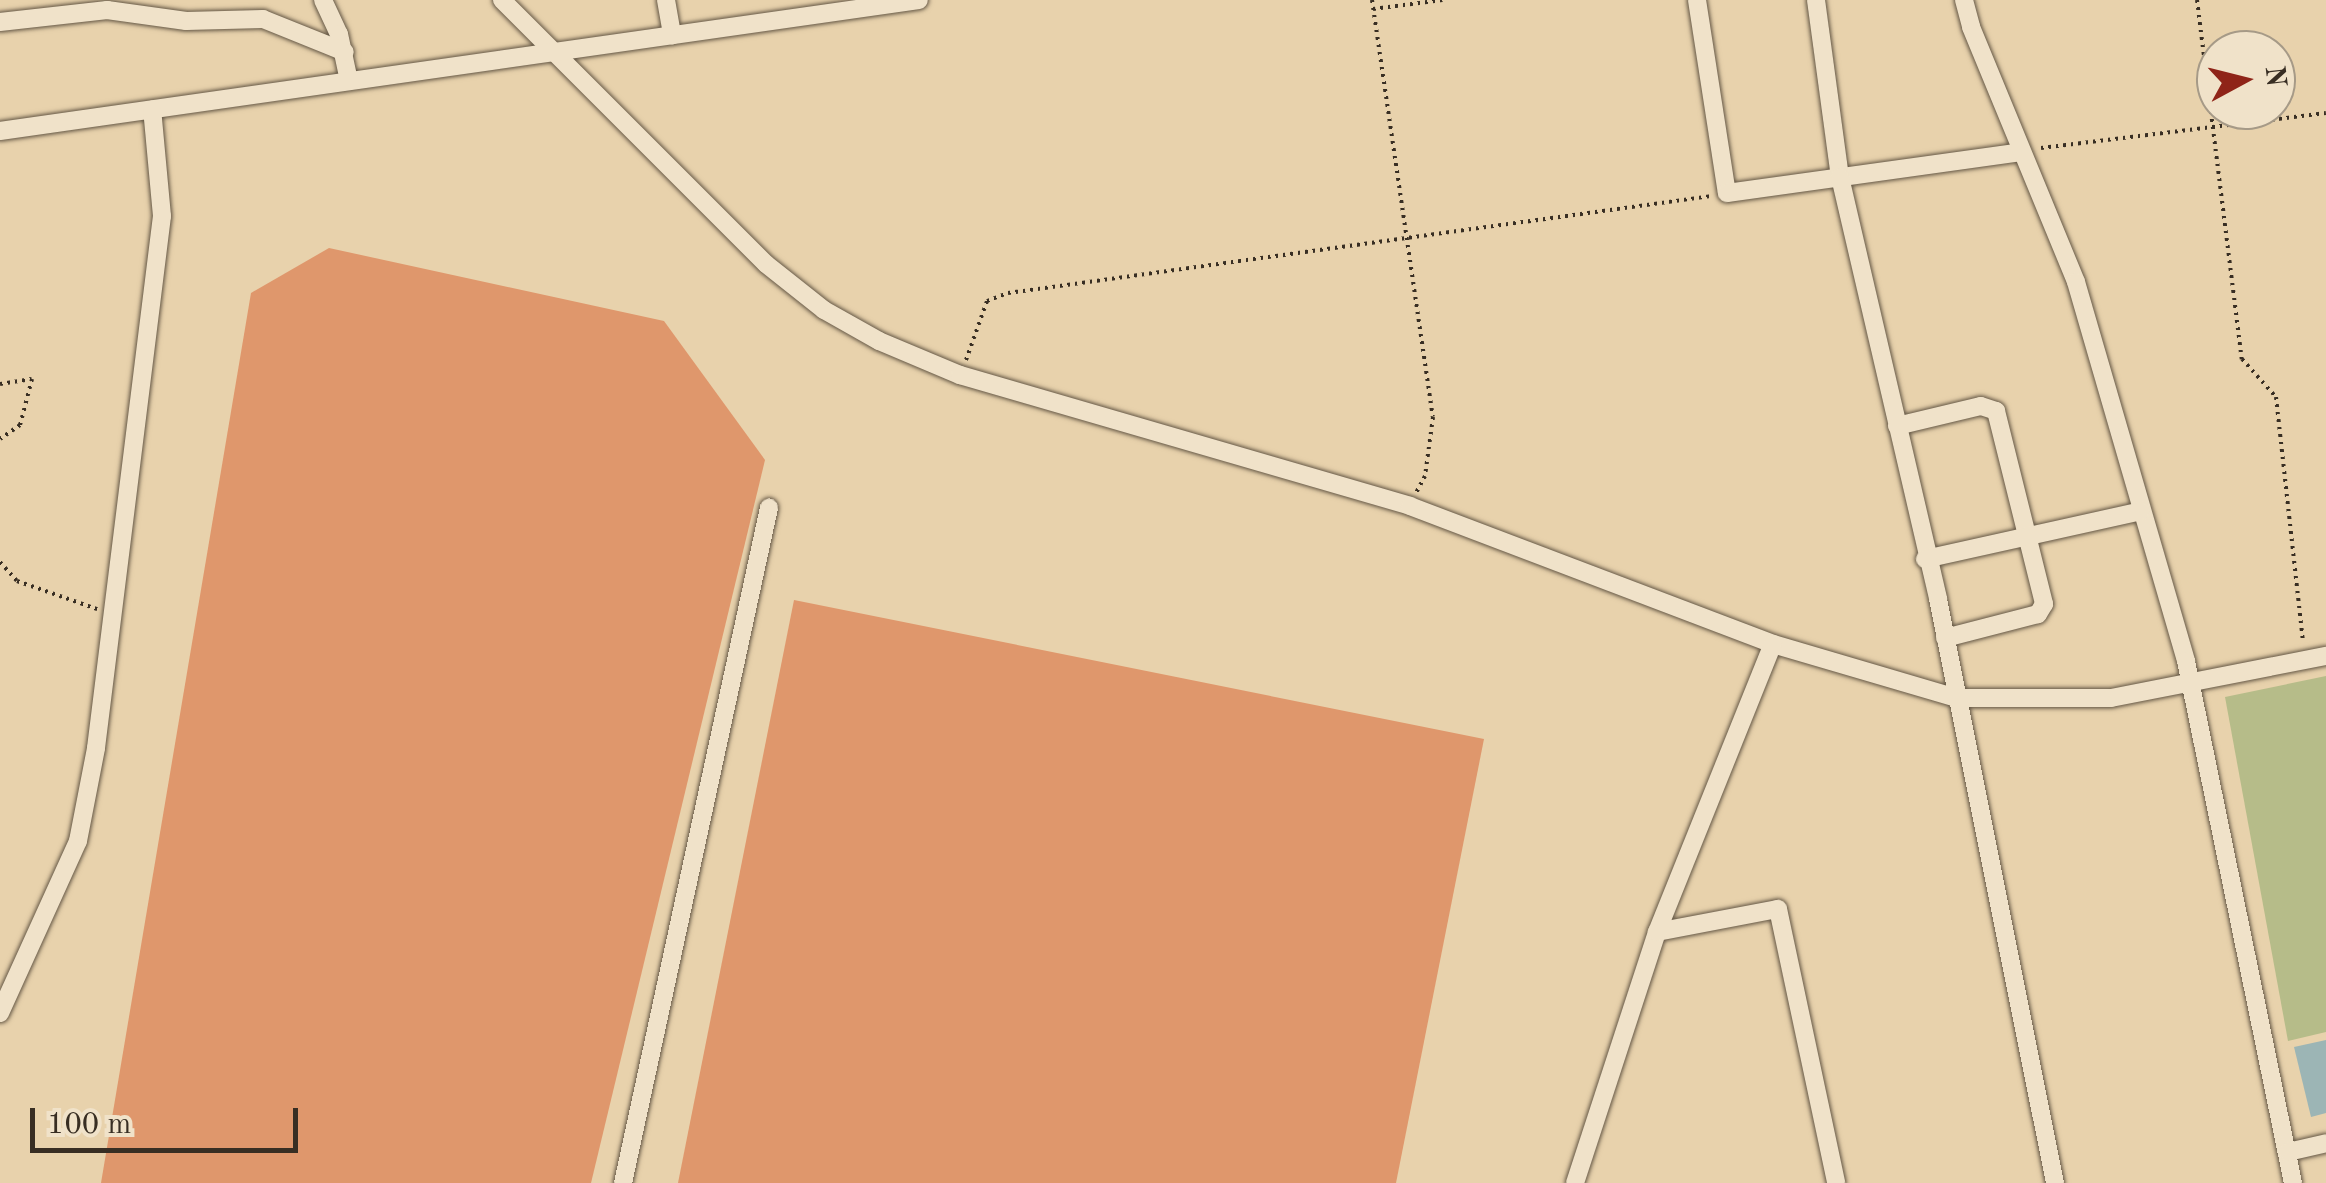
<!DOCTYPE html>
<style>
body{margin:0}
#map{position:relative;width:2326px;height:1183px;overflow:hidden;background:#e8d2ac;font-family:"Old Standard TT",serif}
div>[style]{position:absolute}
.green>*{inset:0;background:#b6bc89}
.water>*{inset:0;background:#9cb5b5}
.building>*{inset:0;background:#df976c}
.path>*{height:4px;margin-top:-2px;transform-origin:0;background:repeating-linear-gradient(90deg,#382e23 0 2.5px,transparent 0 7.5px)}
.roads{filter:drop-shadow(0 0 2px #645745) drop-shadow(0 0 2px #645745)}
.minor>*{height:18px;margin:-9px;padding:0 9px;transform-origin:9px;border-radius:9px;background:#f0e2c9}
span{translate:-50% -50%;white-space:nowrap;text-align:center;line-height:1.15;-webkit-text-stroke:9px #f0e2c9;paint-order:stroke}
.north{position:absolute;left:2196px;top:30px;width:100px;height:100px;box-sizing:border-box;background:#f0e2c9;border:2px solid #a69a87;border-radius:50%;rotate:83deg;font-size:28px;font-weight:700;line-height:40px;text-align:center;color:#382e23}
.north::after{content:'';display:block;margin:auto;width:35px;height:45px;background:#8f2418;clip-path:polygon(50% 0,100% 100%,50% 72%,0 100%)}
.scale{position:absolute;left:30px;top:1108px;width:268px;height:45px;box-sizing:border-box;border:5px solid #382e23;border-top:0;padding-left:12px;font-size:30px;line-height:35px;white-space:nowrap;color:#382e23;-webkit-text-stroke:8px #f0e2c9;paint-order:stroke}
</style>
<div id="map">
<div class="green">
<div style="clip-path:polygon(2326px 676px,2326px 1032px,2288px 1041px,2225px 697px)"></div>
</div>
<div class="water">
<div style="clip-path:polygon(2326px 1040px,2326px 1113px,2311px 1117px,2294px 1047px)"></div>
</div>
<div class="building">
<div style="clip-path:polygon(329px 248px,664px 321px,765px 460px,591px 1183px,101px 1183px,251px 293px)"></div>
<div style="clip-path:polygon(794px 600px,1484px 739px,1396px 1183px,678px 1183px)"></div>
</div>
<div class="path">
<div style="left:1372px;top:0;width:421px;rotate:81.7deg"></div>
<div style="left:1433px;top:417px;width:60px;rotate:97.7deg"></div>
<div style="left:1425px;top:476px;width:19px;rotate:118deg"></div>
<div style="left:2197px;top:0;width:362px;rotate:82.9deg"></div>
<div style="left:2242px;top:359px;width:51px;rotate:48.2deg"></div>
<div style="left:2276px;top:397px;width:247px;rotate:83.7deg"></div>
<div style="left:1373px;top:9px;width:70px;rotate:-7.4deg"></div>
<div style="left:2041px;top:148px;width:287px;rotate:-7deg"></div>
<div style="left:966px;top:360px;width:63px;rotate:-70.4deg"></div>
<div style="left:987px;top:301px;width:22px;rotate:-21deg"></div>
<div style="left:1008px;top:293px;width:711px;rotate:-7.85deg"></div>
<div style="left:0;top:384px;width:32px;rotate:-9deg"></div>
<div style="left:32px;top:379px;width:48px;rotate:104.6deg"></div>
<div style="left:20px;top:425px;width:24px;rotate:145deg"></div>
<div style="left:0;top:562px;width:25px;rotate:48deg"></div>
<div style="left:17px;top:581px;width:85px;rotate:19.3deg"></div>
</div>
<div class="roads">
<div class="minor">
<div style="left:323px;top:0;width:38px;rotate:65deg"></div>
<div style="left:339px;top:34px;width:48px;rotate:78deg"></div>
<div style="left:502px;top:0;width:373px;rotate:45deg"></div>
<div style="left:766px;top:264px;width:74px;rotate:38.4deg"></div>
<div style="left:824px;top:310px;width:63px;rotate:29.4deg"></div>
<div style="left:879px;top:341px;width:88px;rotate:22.8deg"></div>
<div style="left:960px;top:375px;width:469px;rotate:16.2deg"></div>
<div style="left:1410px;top:506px;width:388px;rotate:20.8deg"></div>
<div style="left:1773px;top:644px;width:191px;rotate:16.4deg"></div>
<div style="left:1956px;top:698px;width:155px"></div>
<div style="left:2111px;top:698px;width:219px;rotate:-11.1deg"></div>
<div style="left:666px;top:0;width:36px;rotate:80deg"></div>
<div style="left:1697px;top:0;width:195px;rotate:81.2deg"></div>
<div style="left:1727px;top:193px;width:297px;rotate:-7.9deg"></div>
<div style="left:1816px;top:0;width:179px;rotate:82.3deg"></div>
<div style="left:1840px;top:177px;width:433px;rotate:76.9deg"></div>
<div style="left:1938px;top:599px;width:596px;rotate:78.67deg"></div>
<div style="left:1964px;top:0;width:28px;rotate:75deg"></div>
<div style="left:1971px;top:27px;width:276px;rotate:67.6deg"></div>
<div style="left:2076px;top:282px;width:395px;rotate:73.8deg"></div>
<div style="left:2186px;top:661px;width:533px;rotate:78.42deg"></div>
<div style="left:0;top:22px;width:108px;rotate:-6.4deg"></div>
<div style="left:107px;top:10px;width:80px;rotate:7.9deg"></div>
<div style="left:186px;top:21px;width:77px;rotate:-1.5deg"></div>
<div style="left:263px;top:19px;width:88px;rotate:21.9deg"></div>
<div style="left:0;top:131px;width:928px;rotate:-8.11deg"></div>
<div style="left:1897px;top:426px;width:86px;rotate:-13.4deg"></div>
<div style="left:1981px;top:406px;width:16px;rotate:18deg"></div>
<div style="left:1996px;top:411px;width:199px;rotate:76deg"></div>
<div style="left:2044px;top:604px;width:12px;rotate:121deg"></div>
<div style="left:2038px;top:614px;width:96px;rotate:165.5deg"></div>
<div style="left:1925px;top:559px;width:221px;rotate:-12.5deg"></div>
<div style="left:1657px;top:932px;width:123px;rotate:-10.8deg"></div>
<div style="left:1778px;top:909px;width:280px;rotate:78deg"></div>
<div style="left:0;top:1013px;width:189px;rotate:-65.6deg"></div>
<div style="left:78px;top:841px;width:95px;rotate:-79deg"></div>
<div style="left:96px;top:748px;width:536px;rotate:-82.93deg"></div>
<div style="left:162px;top:216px;width:107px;rotate:-95.3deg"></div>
<div style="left:2288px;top:1152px;width:39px;rotate:-13deg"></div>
<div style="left:623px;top:1183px;width:691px;rotate:-77.8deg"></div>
<div style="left:1575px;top:1183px;width:264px;rotate:-71.9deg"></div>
<div style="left:1657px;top:932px;width:310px;rotate:-68.1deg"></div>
</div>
</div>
<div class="north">N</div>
<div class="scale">100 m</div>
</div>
